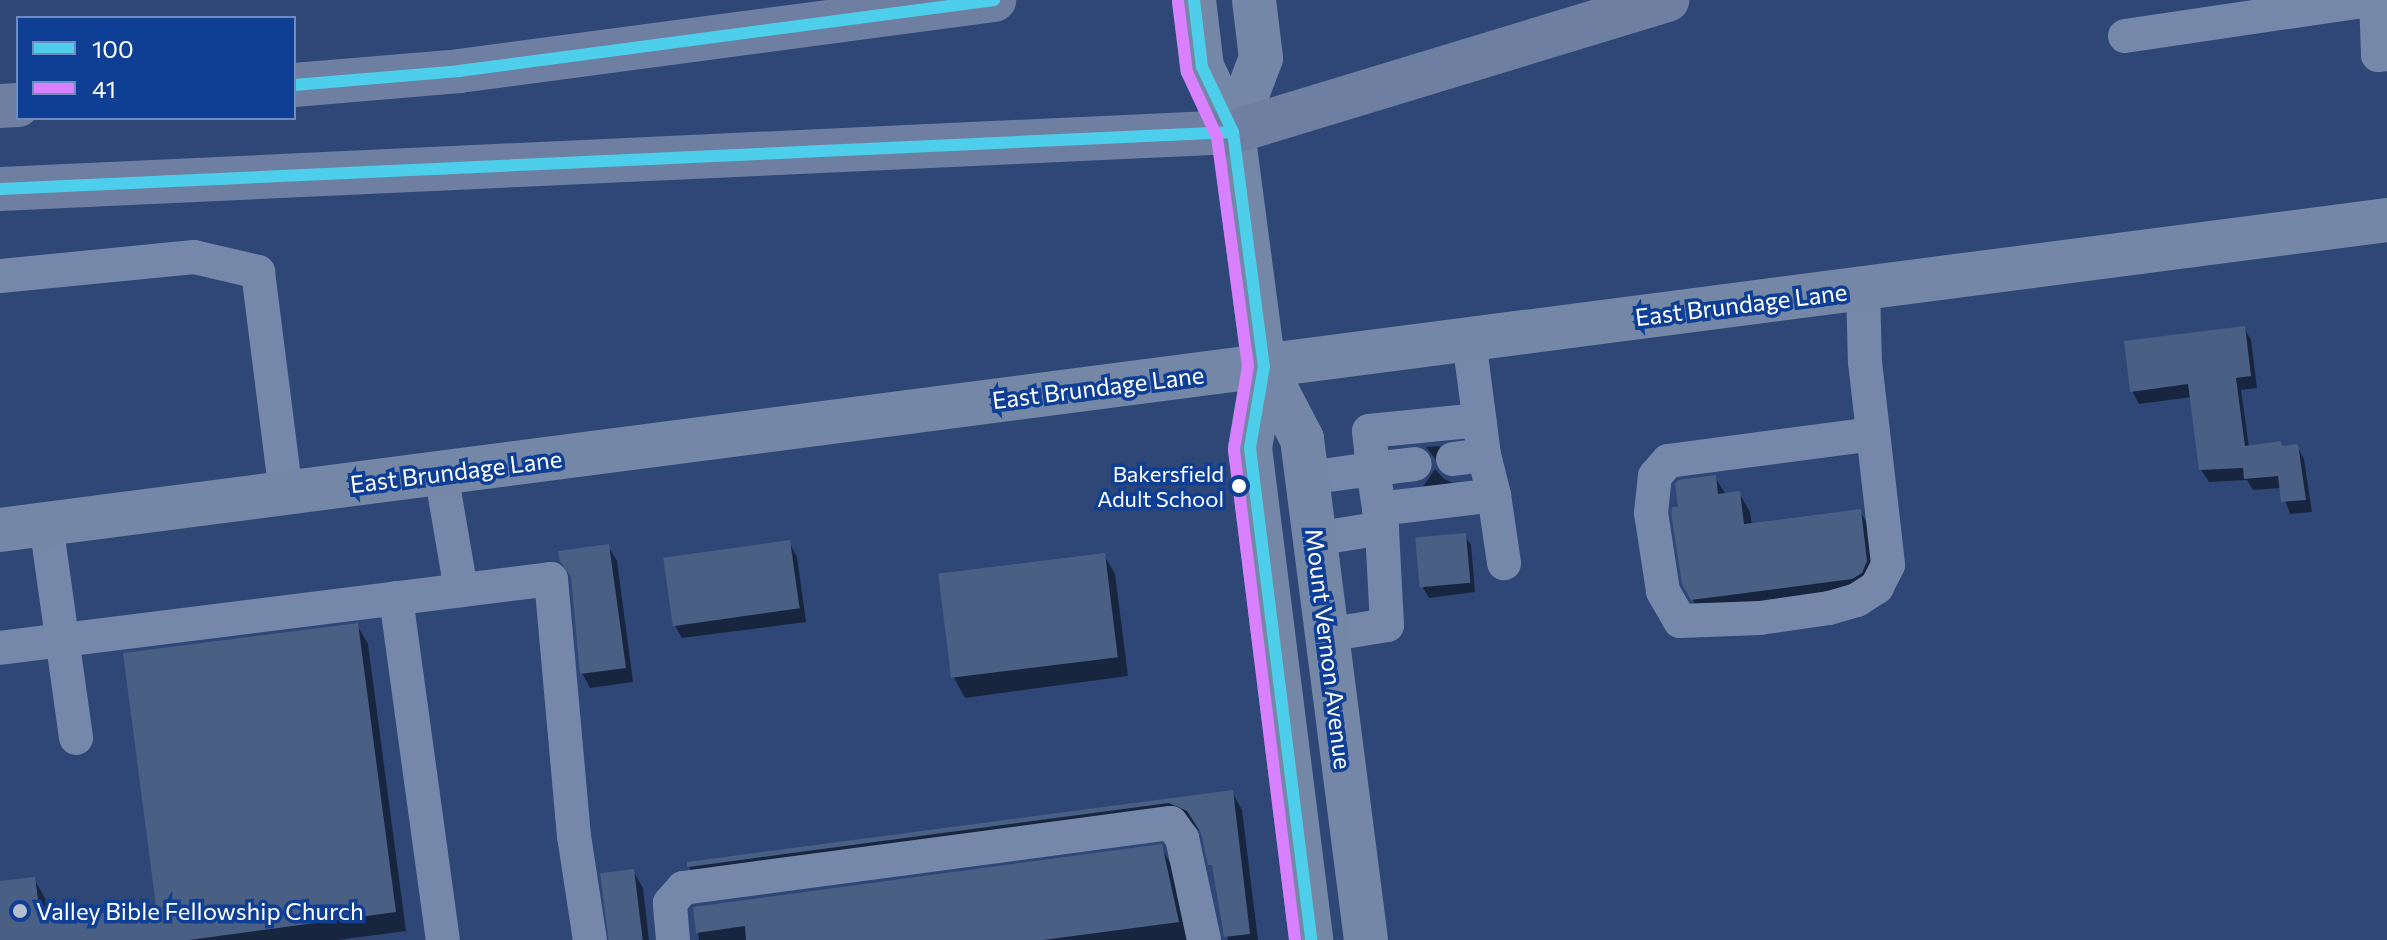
<!DOCTYPE html>
<style>
body{margin:0}
#map{position:relative;width:2387px;height:940px;overflow:hidden;background:#2e4776;font-family:Commissioner,sans-serif}
div>[style]{position:absolute}
.shadow>*{inset:0;background:#0007}
.building>*{inset:0;background:#4a5f84;transform-origin:0 0}
.minor>*{height:34px;margin:-17px;padding:0 17px;transform-origin:17px;border-radius:17px;background:#7688a9}
.major>*{height:44px;margin:-22px;padding:0 22px;transform-origin:22px;border-radius:22px;background:#7587a7}
.highway>*{height:44px;margin:-22px;padding:0 22px;transform-origin:22px;border-radius:22px;background:#6e7fa1}
.bus-1>*{height:12px;margin:-6px;padding:0 6px;transform-origin:6px;border-radius:6px;background:#4dcfeb}
.bus-2>*{height:12px;margin:-6px;padding:0 6px;transform-origin:6px;border-radius:6px;background:#d880ff}
.dots>*{width:22px;height:22px;translate:-50% -50%;box-sizing:border-box;border:4px solid #0f3f95;border-radius:50%}
span{translate:-50% -50%;white-space:nowrap;text-align:center;line-height:1.15;-webkit-text-stroke:7px #0f3f95;paint-order:stroke}
.bus-label{font-size:22px;color:#fff}
.right{translate:-100% -50%;text-align:right}
.street-label{font-size:24px;color:#fff}
.poi-label{font-size:24px;color:#fff}
.left{translate:0 -50%;text-align:left}
.legend{position:absolute;left:16px;top:16px;width:280px;height:104px;box-sizing:border-box;background:#0f3f95;border:2px solid #6f8cbf;margin:0;padding:10px 14px;list-style:none;font-size:24px;color:#fff}
.legend li{display:flex;align-items:center;gap:16px;height:40px}
.legend b{width:40px;border:2px solid #6f8cbf}
</style>
<div id="map">
<div class="shadow">
<div style="clip-path:polygon(2244px 328px,2251px 340px,2257px 388px,2241px 390px,2249px 448px,2297px 446px,2304px 459px,2312px 512px,2290px 514px,2281px 488px,2253px 490px,2247px 480px,2209px 482px,2201px 470px,2192px 397px,2139px 404px,2132px 391px)"></div>
<div style="clip-path:polygon(1439px 446px,1441px 450px,1436px 460px,1426px 447px)"></div>
<div style="clip-path:polygon(1435px 469px,1444px 479px,1456px 484px,1422px 488px)"></div>
<div style="clip-path:polygon(1715px 477px,1726px 495px,1739px 493px,1750px 512px,1752px 525px,1860px 511px,1871px 530px,1872px 593px,1704px 619px,1684px 584px,1680px 508px)"></div>
<div style="clip-path:polygon(1465px 536px,1471px 545px,1475px 592px,1429px 598px,1423px 588px)"></div>
<div style="clip-path:polygon(789px 542px,797px 557px,806px 622px,682px 638px,674px 624px)"></div>
<div style="clip-path:polygon(608px 546px,617px 561px,633px 682px,590px 688px,582px 673px,573px 580px)"></div>
<div style="clip-path:polygon(1104px 555px,1115px 574px,1128px 676px,965px 698px,954px 678px)"></div>
<div style="clip-path:polygon(357px 625px,368px 644px,406px 931px,338px 940px,0 940px,0 883px,34px 879px,45px 898px,48px 922px,159px 907px)"></div>
<div style="clip-path:polygon(1232px 792px,1242px 810px,1258px 940px,1228px 940px,1215px 874px,1202px 832px,1181px 821px,700px 885px,689px 867px)"></div>
<div style="clip-path:polygon(1162px 849px,1173px 868px,1189px 940px,699px 940px,695px 909px)"></div>
<div style="clip-path:polygon(633px 871px,643px 888px,649px 940px,609px 940px,602px 875px)"></div>
</div>
<div class="building">
<div style="clip-path:polygon(2245px 326px,2251px 376px,2236px 378px,2245px 446px,2281px 441px,2282px 446px,2298px 444px,2306px 500px,2281px 502px,2278px 476px,2244px 479px,2243px 468px,2199px 470px,2188px 384px,2130px 392px,2124px 341px)"></div>
<div style="clip-path:polygon(1716px 475px,1718px 494px,1740px 491px,1744px 524px,1861px 509px,1867px 561px,1862px 573px,1852px 579px,1691px 600px,1682px 584px,1671px 513px,1672px 507px,1678px 507px,1675px 484px,1678px 480px)"></div>
<div style="left:1466px;top:533px;width:50px;height:51px;rotate:85deg"></div>
<div style="left:790px;top:540px;width:69px;height:128px;rotate:82deg"></div>
<div style="clip-path:polygon(609px 544px,626px 668px,580px 674px,571px 577px,560px 561px,558px 551px)"></div>
<div style="left:1105px;top:553px;width:105px;height:168px;rotate:83deg"></div>
<div style="clip-path:polygon(358px 623px,396px 912px,189px 940px,0 940px,0 881px,35px 877px,41px 921px,156px 906px,123px 653px)"></div>
<div style="clip-path:polygon(1233px 790px,1250px 934px,1224px 937px,1212px 865px,1208px 865px,1201px 833px,1187px 811px,1169px 803px,687px 867px,687px 862px)"></div>
<div style="clip-path:polygon(1162px 844px,1179px 922px,1043px 940px,746px 940px,745px 926px,696px 933px,693px 907px)"></div>
<div style="left:634px;top:869px;width:72px;height:34px;rotate:83deg"></div>
</div>
<div class="minor">
<div style="left:2376px;top:0;width:55px;rotate:87.9deg"></div>
<div style="left:2378px;top:55px;width:9px;rotate:-6deg"></div>
<div style="left:2125px;top:36px;width:246px;rotate:-8.4deg"></div>
<div style="left:0;top:276px;width:195px;rotate:-5.6deg"></div>
<div style="left:194px;top:257px;width:66px;rotate:13.2deg"></div>
<div style="left:258px;top:272px;width:223px;rotate:82.8deg"></div>
<div style="left:1863px;top:288px;width:74px;rotate:88.5deg"></div>
<div style="left:1865px;top:362px;width:204px;rotate:83.5deg"></div>
<div style="left:1888px;top:565px;width:25px;rotate:117deg"></div>
<div style="left:1877px;top:587px;width:24px;rotate:147deg"></div>
<div style="left:1857px;top:600px;width:29px;rotate:164deg"></div>
<div style="left:1829px;top:608px;width:70px;rotate:171.8deg"></div>
<div style="left:1760px;top:618px;width:80px;rotate:177.9deg"></div>
<div style="left:1680px;top:621px;width:34px;rotate:-120deg"></div>
<div style="left:1663px;top:591px;width:79px;rotate:-98.7deg"></div>
<div style="left:1651px;top:513px;width:37px;rotate:-84deg"></div>
<div style="left:1655px;top:476px;width:20px;rotate:-49deg"></div>
<div style="left:1668px;top:461px;width:206px;rotate:-7.5deg"></div>
<div style="left:1453px;top:459px;width:31px;rotate:-7deg"></div>
<div style="left:1484px;top:455px;width:117px;rotate:-97.4deg"></div>
<div style="left:441px;top:473px;width:119px;rotate:80.3deg"></div>
<div style="left:1307px;top:478px;width:67px;rotate:-7.8deg"></div>
<div style="left:1373px;top:469px;width:38px;rotate:-96deg"></div>
<div style="left:1369px;top:431px;width:111px;rotate:-5.7deg"></div>
<div style="left:1494px;top:495px;width:69px;rotate:81.6deg"></div>
<div style="left:1379px;top:509px;width:116px;rotate:-6.9deg"></div>
<div style="left:1494px;top:495px;width:41px;rotate:-104deg"></div>
<div style="left:46px;top:524px;width:216px;rotate:82deg"></div>
<div style="left:1315px;top:539px;width:68px;rotate:-9.3deg"></div>
<div style="left:1382px;top:528px;width:60px;rotate:-98.7deg"></div>
<div style="left:1373px;top:469px;width:42px;rotate:-6.8deg"></div>
<div style="left:396px;top:598px;width:345px;rotate:82.2deg"></div>
<div style="left:1326px;top:635px;width:62px;rotate:-9.3deg"></div>
<div style="left:1387px;top:625px;width:97px;rotate:-93deg"></div>
<div style="left:0;top:648px;width:555px;rotate:-7.14deg"></div>
<div style="left:551px;top:579px;width:258px;rotate:84.9deg"></div>
<div style="left:574px;top:836px;width:105px;rotate:81.3deg"></div>
<div style="left:673px;top:940px;width:37px;rotate:-95deg"></div>
<div style="left:670px;top:903px;width:20px;rotate:-49deg"></div>
<div style="left:683px;top:888px;width:492px;rotate:-7.6deg"></div>
<div style="left:1171px;top:823px;width:19px;rotate:54deg"></div>
<div style="left:1182px;top:838px;width:104px;rotate:77.8deg"></div>
</div>
<div class="major">
<div style="left:1194px;top:0;width:67px;rotate:83.2deg"></div>
<div style="left:1202px;top:67px;width:72px;rotate:64.5deg"></div>
<div style="left:1233px;top:132px;width:236px;rotate:82.5deg"></div>
<div style="left:1264px;top:366px;width:83px;rotate:99.7deg"></div>
<div style="left:1250px;top:448px;width:496px;rotate:82.9deg"></div>
<div style="left:1233px;top:132px;width:79px;rotate:-69.3deg"></div>
<div style="left:1261px;top:58px;width:58px;rotate:-96.9deg"></div>
<div style="left:1264px;top:366px;width:82px;rotate:62.5deg"></div>
<div style="left:1302px;top:439px;width:505px;rotate:82.72deg"></div>
<div style="left:0;top:530px;width:2407px;rotate:-7.4deg"></div>
</div>
<div class="highway">
<div style="left:294px;top:85px;width:166px;rotate:-4.8deg"></div>
<div style="left:459px;top:71px;width:540px;rotate:-7.56deg"></div>
<div style="left:0;top:106px;width:18px;rotate:-3deg"></div>
<div style="left:0;top:189px;width:1234px;rotate:-2.65deg"></div>
<div style="left:1233px;top:132px;width:454px;rotate:-16.9deg"></div>
</div>
<div class="bus-1">
<div style="left:1194px;top:0;width:67px;rotate:83.2deg"></div>
<div style="left:1202px;top:67px;width:72px;rotate:64.5deg"></div>
<div style="left:1233px;top:132px;width:236px;rotate:82.5deg"></div>
<div style="left:1264px;top:366px;width:83px;rotate:99.7deg"></div>
<div style="left:1250px;top:448px;width:496px;rotate:82.9deg"></div>
<div style="left:294px;top:85px;width:166px;rotate:-4.8deg"></div>
<div style="left:459px;top:71px;width:540px;rotate:-7.56deg"></div>
<div style="left:0;top:189px;width:1234px;rotate:-2.65deg"></div>
</div>
<div class="bus-2">
<div style="left:1178px;top:2px;width:71px;rotate:82.7deg"></div>
<div style="left:1187px;top:72px;width:72px;rotate:65.2deg"></div>
<div style="left:1217px;top:137px;width:231px;rotate:82.3deg"></div>
<div style="left:1248px;top:366px;width:85px;rotate:99.5deg"></div>
<div style="left:1234px;top:450px;width:494px;rotate:82.9deg"></div>
</div>
<div class="dots">
<div style="left:1239px;top:486px;background:#fff"></div>
<div style="left:20px;top:911px;background:#b6bfcf"></div>
</div>
<div class="bus-label">
<span class="right" style="left:1224px;top:486px">Bakersfield<br>Adult School</span>
</div>
<div class="street-label">
<span style="left:1741px;top:304px;rotate:-7deg">East Brundage Lane</span>
<span style="left:1098px;top:387px;rotate:-7deg">East Brundage Lane</span>
<span style="left:456px;top:471px;rotate:-7deg">East Brundage Lane</span>
<span style="left:1329px;top:649px;rotate:83deg">Mount Vernon Avenue</span>
</div>
<div class="poi-label">
<span class="left" style="left:36px;top:911px">Valley Bible Fellowship Church</span>
</div>
<ul class="legend">
<li><b style="height:10px;background:#4dcfeb"></b>100</li>
<li><b style="height:10px;background:#d880ff"></b>41</li>
</ul>
</div>
